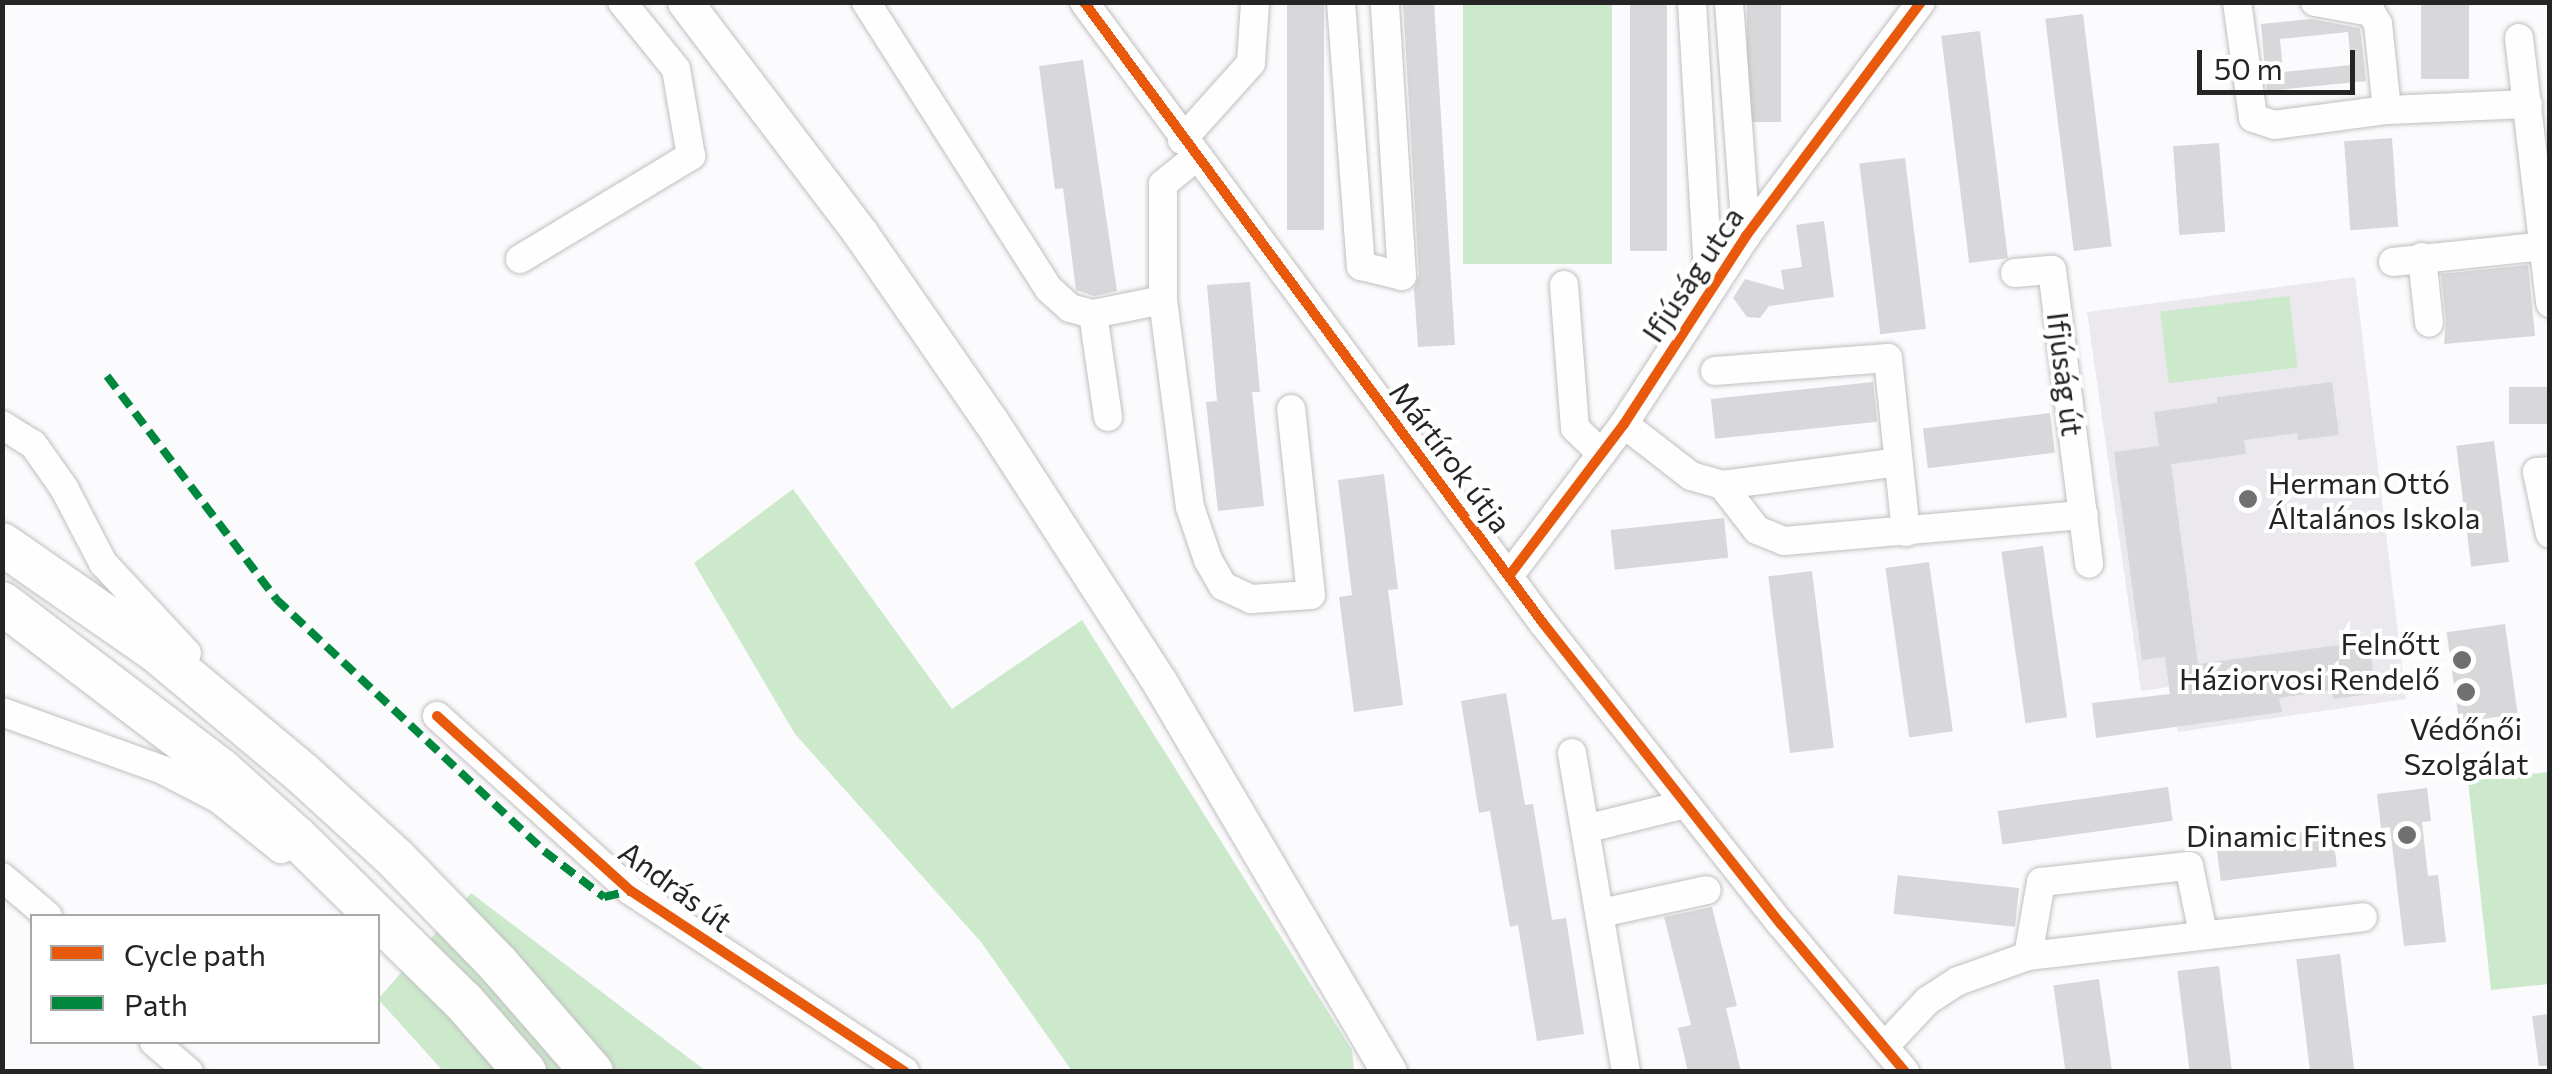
<!DOCTYPE html>
<meta charset="utf-8">
<style>
body{margin:0}
#map{position:relative;width:2552px;height:1074px;overflow:hidden;background:#fbfafc;font-family:Commissioner,sans-serif}
div>[style]{position:absolute}
.built>*{inset:0;background:#ece9ee}
.green>*{inset:0;background:#cce9cc;transform-origin:0 0}
.building>*{inset:0;background:#d8d7d9;transform-origin:0 0}
.roads{filter:drop-shadow(0 0 2px #c0bfc1) drop-shadow(0 0 2px #c0bfc1)}
.minor>*{height:28px;margin:-14px;padding:0 14px;transform-origin:14px;border-radius:14px;background:#fefeff}
.major>*{height:35px;margin:-17.5px;padding:0 17.5px;transform-origin:17.5px;border-radius:17.5px;background:#fefeff}
.highway>*{height:42px;margin:-21px;padding:0 21px;transform-origin:21px;border-radius:21px;background:#fefeff}
.quiet>*{height:8px;margin-top:-4px;transform-origin:0;background:repeating-linear-gradient(90deg,#00873e 0 15px,transparent 0 23px)}
.cycleway>*{height:10px;margin:-5px;padding:0 5px;transform-origin:5px;border-radius:5px;background:#e8590c}
.dots>*{width:28px;height:28px;translate:-50% -50%;box-sizing:border-box;border:5px solid #fff;border-radius:50%}
span{translate:-50% -50%;white-space:nowrap;text-align:center;line-height:1.15;-webkit-text-stroke:8px #fff;paint-order:stroke}
.street-label{font-size:30px;color:#262526}
.poi-label{font-size:30px;color:#262526}
.left{translate:0 -50%;text-align:left}
.right{translate:-100% -50%;text-align:right}
.frame{position:absolute;inset:0;border:5px solid #262526;pointer-events:none}
.legend{position:absolute;left:30px;top:914px;width:350px;height:130px;box-sizing:border-box;background:#fff;border:2px solid #a8a8a8;margin:0;padding:12px 18px;list-style:none;font-size:30px;color:#262526}
.legend li{display:flex;align-items:center;gap:20px;height:50px}
.legend b{width:50px;border:2px solid #a8a8a8}
.scale{position:absolute;left:2197px;top:50px;width:158px;height:45px;box-sizing:border-box;border:5px solid #262526;border-top:0;padding-left:12px;font-size:30px;line-height:35px;white-space:nowrap;color:#262526;-webkit-text-stroke:8px #fff;paint-order:stroke}
</style>
<div id="map">
<div class="built">
<div style="clip-path:polygon(2355px 277px,2406px 699px,2178px 732px,2169px 687px,2141px 691px,2087px 312px)"></div>
</div>
<div class="green">
<div style="left:1463px;top:3px;width:149px;height:261px"></div>
<div style="left:2289px;top:296px;width:72px;height:130px;rotate:83deg"></div>
<div style="clip-path:polygon(793px 489px,952px 709px,1082px 620px,1352px 1050px,1354px 1071px,1072px 1071px,981px 942px,795px 734px,694px 563px)"></div>
<div style="clip-path:polygon(2549px 772px,2549px 984px,2491px 990px,2468px 781px)"></div>
<div style="clip-path:polygon(471px 893px,706px 1071px,443px 1071px,378px 999px)"></div>
</div>
<div class="building">
<div style="left:1287px;top:2px;width:37px;height:228px"></div>
<div style="clip-path:polygon(1403px 2px,1434px 2px,1455px 345px,1418px 347px,1414px 288px,1419px 275px)"></div>
<div style="left:1630px;top:2px;width:37px;height:249px"></div>
<div style="left:1747px;top:2px;width:34px;height:120px"></div>
<div style="left:2421px;top:2px;width:48px;height:77px"></div>
<div style="left:2083px;top:14px;width:234px;height:38px;rotate:83deg"></div>
<div style="clip-path:polygon(evenodd,2311px 19px,2360px 28px,2366px 81px,2267px 91px,2261px 24px,2311px 19px,2348px 32px,2351px 65px,2283px 72px,2280px 39px,2348px 32px)"></div>
<div style="left:1980px;top:31px;width:229px;height:39px;rotate:83deg"></div>
<div style="clip-path:polygon(1083px 60px,1117px 291px,1094px 296px,1076px 290px,1063px 188px,1055px 189px,1039px 66px)"></div>
<div style="left:2392px;top:138px;width:89px;height:48px;rotate:86deg"></div>
<div style="left:2219px;top:143px;width:89px;height:46px;rotate:86deg"></div>
<div style="left:1905px;top:158px;width:172px;height:46px;rotate:83deg"></div>
<div style="clip-path:polygon(1824px 221px,1834px 297px,1769px 306px,1760px 318px,1747px 317px,1733px 298px,1745px 279px,1784px 290px,1781px 270px,1802px 267px,1796px 225px)"></div>
<div style="clip-path:polygon(2528px 265px,2535px 336px,2444px 344px,2446px 321px,2441px 274px)"></div>
<div style="clip-path:polygon(1250px 282px,1260px 392px,1252px 392px,1264px 506px,1218px 511px,1206px 402px,1217px 401px,1207px 285px)"></div>
<div style="left:1873px;top:382px;width:40px;height:163px;rotate:84deg"></div>
<div style="clip-path:polygon(2332px 382px,2339px 435px,2298px 440px,2297px 433px,2244px 440px,2246px 454px,2171px 464px,2198px 664px,2369px 641px,2376px 693px,2333px 699px,2332px 690px,2279px 698px,2282px 712px,2096px 738px,2092px 703px,2170px 694px,2165px 657px,2142px 660px,2114px 452px,2159px 446px,2154px 412px,2217px 403px,2217px 397px)"></div>
<div style="left:2550px;top:387px;width:37px;height:41px;rotate:90deg"></div>
<div style="left:2050px;top:413px;width:40px;height:128px;rotate:83deg"></div>
<div style="left:2494px;top:441px;width:122px;height:38px;rotate:83deg"></div>
<div style="clip-path:polygon(1384px 474px,1398px 589px,1388px 590px,1403px 705px,1354px 712px,1339px 597px,1352px 595px,1338px 480px)"></div>
<div style="left:1724px;top:518px;width:40px;height:114px;rotate:84deg"></div>
<div style="left:2043px;top:546px;width:173px;height:42px;rotate:82deg"></div>
<div style="left:1929px;top:562px;width:171px;height:44px;rotate:82deg"></div>
<div style="left:1812px;top:571px;width:178px;height:44px;rotate:83deg"></div>
<div style="left:2505px;top:624px;width:91px;height:59px;rotate:82deg"></div>
<div style="clip-path:polygon(1506px 693px,1525px 805px,1533px 804px,1552px 920px,1566px 918px,1584px 1034px,1537px 1041px,1518px 925px,1510px 927px,1490px 811px,1479px 813px,1461px 701px)"></div>
<div style="left:2168px;top:787px;width:34px;height:172px;rotate:82deg"></div>
<div style="clip-path:polygon(2427px 788px,2431px 821px,2422px 822px,2428px 876px,2438px 875px,2446px 942px,2404px 946px,2390px 827px,2381px 828px,2377px 794px)"></div>
<div style="left:2332px;top:827px;width:40px;height:117px;rotate:83deg"></div>
<div style="left:2019px;top:888px;width:39px;height:122px;rotate:96deg"></div>
<div style="clip-path:polygon(1712px 907px,1737px 1006px,1726px 1008px,1741px 1072px,1688px 1072px,1678px 1028px,1691px 1025px,1664px 917px)"></div>
<div style="left:2340px;top:954px;width:119px;height:44px;rotate:83deg"></div>
<div style="left:2219px;top:966px;width:107px;height:42px;rotate:83deg"></div>
<div style="left:2099px;top:979px;width:94px;height:46px;rotate:82deg"></div>
<div style="clip-path:polygon(2550px 1014px,2550px 1066px,2539px 1066px,2532px 1016px)"></div>
</div>
<div class="roads">
<div class="minor">
<div style="left:866px;top:2px;width:340px;rotate:57.5deg"></div>
<div style="left:1049px;top:289px;width:28px;rotate:42deg"></div>
<div style="left:1070px;top:308px;width:24px;rotate:15deg"></div>
<div style="left:1093px;top:314px;width:71px;rotate:-11.3deg"></div>
<div style="left:1084px;top:2px;width:772px;rotate:53.53deg"></div>
<div style="left:1543px;top:623px;width:384px;rotate:51.7deg"></div>
<div style="left:1781px;top:924px;width:193px;rotate:50deg"></div>
<div style="left:1341px;top:2px;width:265px;rotate:85.7deg"></div>
<div style="left:1361px;top:266px;width:42px;rotate:13.7deg"></div>
<div style="left:1402px;top:276px;width:275px;rotate:-93.6deg"></div>
<div style="left:1692px;top:2px;width:289px;rotate:86.6deg"></div>
<div style="left:1729px;top:2px;width:235px;rotate:85.8deg"></div>
<div style="left:2237px;top:2px;width:117px;rotate:82.1deg"></div>
<div style="left:2253px;top:118px;width:22px;rotate:18deg"></div>
<div style="left:2274px;top:125px;width:114px;rotate:-7.6deg"></div>
<div style="left:2387px;top:110px;width:141px;rotate:-2.4deg"></div>
<div style="left:2315px;top:2px;width:57px;rotate:10.1deg"></div>
<div style="left:2371px;top:12px;width:14px;rotate:60deg"></div>
<div style="left:2378px;top:24px;width:86px;rotate:84deg"></div>
<div style="left:2519px;top:38px;width:267px;rotate:83.3deg"></div>
<div style="left:1182px;top:140px;width:103px;rotate:-48.1deg"></div>
<div style="left:1251px;top:63px;width:61px;rotate:-86.2deg"></div>
<div style="left:1195px;top:158px;width:41px;rotate:140.9deg"></div>
<div style="left:1163px;top:184px;width:116px;rotate:90deg"></div>
<div style="left:1163px;top:300px;width:209px;rotate:82.6deg"></div>
<div style="left:1190px;top:507px;width:56px;rotate:71.2deg"></div>
<div style="left:1208px;top:560px;width:30px;rotate:60deg"></div>
<div style="left:1223px;top:586px;width:31px;rotate:25deg"></div>
<div style="left:1251px;top:599px;width:60px;rotate:-3.8deg"></div>
<div style="left:1311px;top:595px;width:187px;rotate:-96.1deg"></div>
<div style="left:2422px;top:257px;width:66px;rotate:83.9deg"></div>
<div style="left:520px;top:259px;width:200px;rotate:-31.1deg"></div>
<div style="left:691px;top:156px;width:88px;rotate:-99.8deg"></div>
<div style="left:676px;top:69px;width:86px;rotate:-128.9deg"></div>
<div style="left:2393px;top:262px;width:152px;rotate:-6deg"></div>
<div style="left:2015px;top:273px;width:37px;rotate:-5deg"></div>
<div style="left:2052px;top:270px;width:296px;rotate:82.8deg"></div>
<div style="left:1564px;top:285px;width:143px;rotate:85.6deg"></div>
<div style="left:1575px;top:428px;width:37px;rotate:44deg"></div>
<div style="left:1093px;top:314px;width:104px;rotate:81.7deg"></div>
<div style="left:1715px;top:371px;width:173px;rotate:-4.3deg"></div>
<div style="left:1888px;top:358px;width:175px;rotate:84.1deg"></div>
<div style="left:1624px;top:424px;width:85px;rotate:37.8deg"></div>
<div style="left:1691px;top:476px;width:32px;rotate:16deg"></div>
<div style="left:1722px;top:485px;width:178px;rotate:-7.4deg"></div>
<div style="left:2px;top:425px;width:36px;rotate:32deg"></div>
<div style="left:33px;top:444px;width:54px;rotate:54.8deg"></div>
<div style="left:64px;top:488px;width:85px;rotate:62.5deg"></div>
<div style="left:103px;top:563px;width:123px;rotate:47deg"></div>
<div style="left:2550px;top:471px;width:13px;rotate:176deg"></div>
<div style="left:2537px;top:472px;width:63px;rotate:78.2deg"></div>
<div style="left:1722px;top:485px;width:57px;rotate:52.1deg"></div>
<div style="left:1757px;top:530px;width:29px;rotate:22deg"></div>
<div style="left:1784px;top:541px;width:301px;rotate:-5deg"></div>
<div style="left:1509px;top:576px;width:191px;rotate:-52.9deg"></div>
<div style="left:1624px;top:424px;width:224px;rotate:-57deg"></div>
<div style="left:1746px;top:236px;width:292px;rotate:-53.2deg"></div>
<div style="left:2px;top:712px;width:171px;rotate:19.8deg"></div>
<div style="left:163px;top:770px;width:63px;rotate:27.4deg"></div>
<div style="left:219px;top:799px;width:80px;rotate:38.9deg"></div>
<div style="left:437px;top:716px;width:261px;rotate:42.1deg"></div>
<div style="left:631px;top:891px;width:328px;rotate:33.4deg"></div>
<div style="left:1572px;top:753px;width:324px;rotate:80.4deg"></div>
<div style="left:1585px;top:829px;width:104px;rotate:-13.9deg"></div>
<div style="left:2px;top:877px;width:60px;rotate:40.3deg"></div>
<div style="left:1601px;top:913px;width:108px;rotate:-12.2deg"></div>
<div style="left:2028px;top:956px;width:75px;rotate:-80deg"></div>
<div style="left:2041px;top:882px;width:149px;rotate:-6.2deg"></div>
<div style="left:2189px;top:866px;width:68px;rotate:78.2deg"></div>
<div style="left:154px;top:1042px;width:46px;rotate:40.6deg"></div>
<div style="left:1884px;top:1047px;width:63px;rotate:-46.9deg"></div>
<div style="left:1927px;top:1001px;width:37px;rotate:-33deg"></div>
<div style="left:1958px;top:981px;width:74px;rotate:-19.7deg"></div>
<div style="left:2028px;top:956px;width:337px;rotate:-6.6deg"></div>
</div>
<div class="major">
<div style="left:685px;top:2px;width:291px;rotate:52.8deg"></div>
<div style="left:861px;top:234px;width:226px;rotate:55.3deg"></div>
<div style="left:990px;top:420px;width:313px;rotate:57.1deg"></div>
<div style="left:1160px;top:683px;width:451px;rotate:59.5deg"></div>
</div>
<div class="highway">
<div style="left:2px;top:544px;width:188px;rotate:34.8deg"></div>
<div style="left:156px;top:651px;width:190px;rotate:39.9deg"></div>
<div style="left:302px;top:773px;width:126px;rotate:42.4deg"></div>
<div style="left:395px;top:858px;width:148px;rotate:45.8deg"></div>
<div style="left:498px;top:964px;width:143px;rotate:49deg"></div>
<div style="left:2px;top:603px;width:275px;rotate:37.3deg"></div>
<div style="left:221px;top:770px;width:101px;rotate:41.8deg"></div>
<div style="left:296px;top:837px;width:235px;rotate:44.5deg"></div>
<div style="left:464px;top:1002px;width:93px;rotate:48.9deg"></div>
</div>
</div>
<div class="quiet">
<div style="left:107px;top:376px;width:280px;rotate:52.8deg"></div>
<div style="left:276px;top:599px;width:368px;rotate:43.2deg"></div>
<div style="left:544px;top:851px;width:76px;rotate:37.5deg"></div>
<div style="left:604px;top:897px;width:28px;rotate:-13deg"></div>
</div>
<div class="cycleway">
<div style="left:1084px;top:2px;width:772px;rotate:53.53deg"></div>
<div style="left:1543px;top:623px;width:384px;rotate:51.7deg"></div>
<div style="left:1781px;top:924px;width:193px;rotate:50deg"></div>
<div style="left:1509px;top:576px;width:191px;rotate:-52.9deg"></div>
<div style="left:1624px;top:424px;width:224px;rotate:-57deg"></div>
<div style="left:1746px;top:236px;width:292px;rotate:-53.2deg"></div>
<div style="left:437px;top:716px;width:261px;rotate:42.1deg"></div>
<div style="left:631px;top:891px;width:328px;rotate:33.4deg"></div>
</div>
<div class="dots">
<div style="left:2248px;top:499px;background:#717071"></div>
<div style="left:2462px;top:660px;background:#717071"></div>
<div style="left:2466px;top:692px;background:#717071"></div>
<div style="left:2407px;top:835px;background:#717071"></div>
</div>
<div class="street-label">
<span style="left:1692px;top:274px;rotate:-56deg">Ifjúság utca</span>
<span style="left:2066px;top:374px;rotate:83deg">Ifjúság út</span>
<span style="left:1451px;top:457px;rotate:53deg">Mártírok útja</span>
<span style="left:676px;top:886px;rotate:36deg">András út</span>
</div>
<div class="poi-label">
<span class="left" style="left:2268px;top:499px">Herman Ottó<br>Általános Iskola</span>
<span class="right" style="left:2440px;top:660px">Felnőtt<br>Háziorvosi Rendelő</span>
<span style="left:2466px;top:745px">Védőnői<br>Szolgálat</span>
<span class="right" style="left:2387px;top:835px">Dinamic Fitnes</span>
</div>
<div class="frame"></div>
<ul class="legend">
<li><b style="height:12px;background:#e8590c"></b>Cycle path</li>
<li><b style="height:12px;background:#00873e"></b>Path</li>
</ul>
<div class="scale">50 m</div>
</div>
